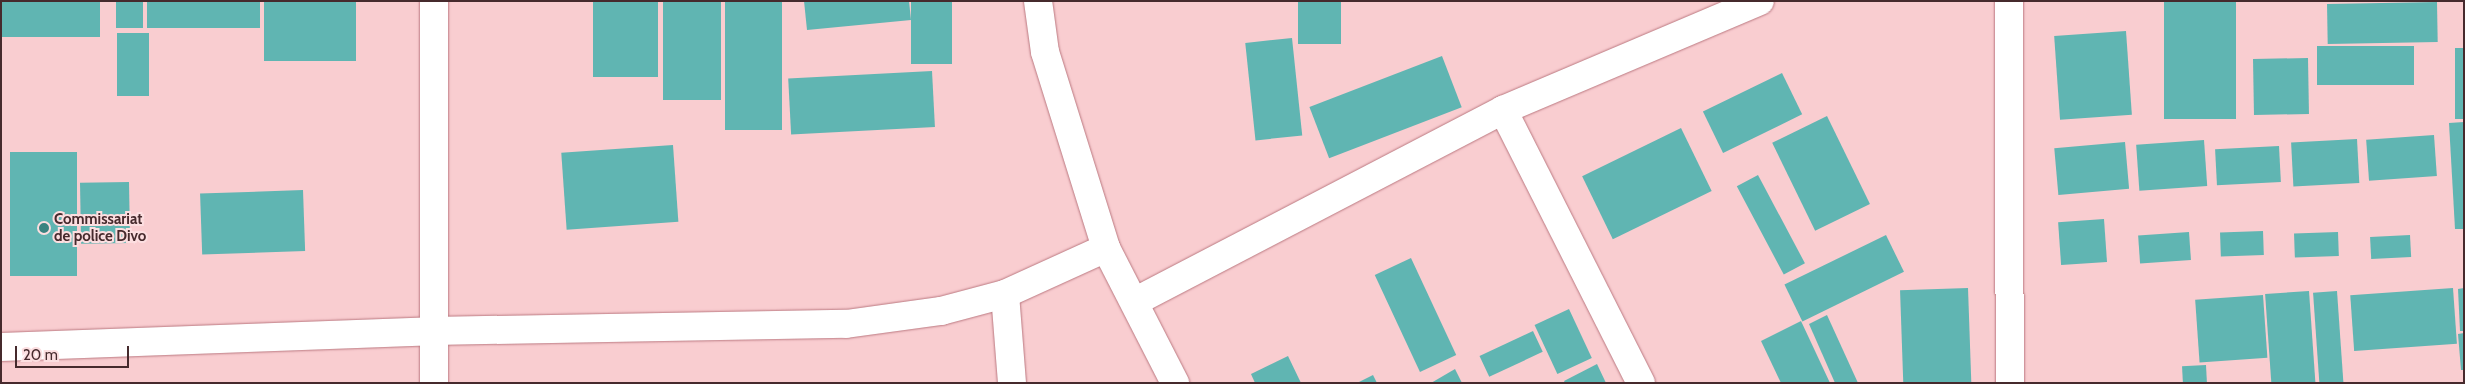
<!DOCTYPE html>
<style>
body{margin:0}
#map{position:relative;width:2465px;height:384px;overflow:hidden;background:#f9cdd0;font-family:Cabin,sans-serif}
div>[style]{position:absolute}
.building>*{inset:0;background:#60b5b2;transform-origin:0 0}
.roads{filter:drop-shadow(0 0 1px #bb7981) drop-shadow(0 0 1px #bb7981)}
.minor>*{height:28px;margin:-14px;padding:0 14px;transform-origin:14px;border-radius:14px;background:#fff}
.tertiary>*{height:28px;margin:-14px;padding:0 14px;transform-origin:14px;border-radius:14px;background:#fff}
.dots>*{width:14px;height:14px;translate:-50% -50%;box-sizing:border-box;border:2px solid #fcdee0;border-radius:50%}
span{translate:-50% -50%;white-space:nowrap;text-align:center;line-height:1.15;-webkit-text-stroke:4px #fcdee0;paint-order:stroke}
.poi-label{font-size:15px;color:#462a2d;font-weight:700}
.left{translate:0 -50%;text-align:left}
.frame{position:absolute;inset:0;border:2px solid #462a2d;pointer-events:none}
.scale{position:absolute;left:15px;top:346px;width:114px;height:22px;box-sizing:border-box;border:2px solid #462a2d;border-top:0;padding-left:6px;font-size:15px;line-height:18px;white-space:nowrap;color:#462a2d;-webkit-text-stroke:4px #fcdee0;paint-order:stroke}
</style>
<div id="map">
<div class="building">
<div style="left:1px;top:1px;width:99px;height:36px"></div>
<div style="left:116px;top:1px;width:27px;height:27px"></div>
<div style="left:147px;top:1px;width:113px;height:27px"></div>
<div style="left:264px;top:1px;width:92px;height:60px"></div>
<div style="left:593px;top:1px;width:65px;height:76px"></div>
<div style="left:663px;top:1px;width:58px;height:99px"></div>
<div style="left:725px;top:1px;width:57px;height:129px"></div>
<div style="clip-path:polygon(804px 1px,909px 1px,911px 20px,807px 30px)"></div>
<div style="left:911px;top:1px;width:41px;height:63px"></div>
<div style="left:1298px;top:1px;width:43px;height:43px"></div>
<div style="left:2164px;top:1px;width:72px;height:118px"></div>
<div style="left:2437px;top:2px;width:40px;height:110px;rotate:89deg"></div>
<div style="left:2126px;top:31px;width:84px;height:72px;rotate:86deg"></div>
<div style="left:117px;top:33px;width:32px;height:63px"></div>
<div style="left:1292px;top:38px;width:98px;height:47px;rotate:84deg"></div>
<div style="left:2414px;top:46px;width:39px;height:97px;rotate:90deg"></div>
<div style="left:2455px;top:48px;width:9px;height:71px"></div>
<div style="left:1442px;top:56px;width:55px;height:142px;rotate:69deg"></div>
<div style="left:2308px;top:58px;width:56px;height:55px;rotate:89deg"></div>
<div style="left:932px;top:71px;width:56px;height:144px;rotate:87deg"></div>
<div style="left:1782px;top:73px;width:46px;height:88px;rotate:64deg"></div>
<div style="left:1827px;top:116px;width:98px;height:61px;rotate:64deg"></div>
<div style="clip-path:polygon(2464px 122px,2464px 229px,2455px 229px,2449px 123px)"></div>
<div style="left:1681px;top:128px;width:70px;height:110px;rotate:64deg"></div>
<div style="left:2434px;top:135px;width:41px;height:68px;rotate:86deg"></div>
<div style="left:2357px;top:139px;width:44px;height:66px;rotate:87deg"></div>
<div style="left:2204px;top:140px;width:46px;height:68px;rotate:86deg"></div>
<div style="left:2125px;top:142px;width:47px;height:71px;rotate:85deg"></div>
<div style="left:673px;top:145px;width:77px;height:112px;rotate:86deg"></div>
<div style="left:2279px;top:146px;width:36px;height:64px;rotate:87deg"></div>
<div style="left:10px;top:152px;width:67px;height:124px"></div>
<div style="left:1758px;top:175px;width:100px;height:24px;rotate:62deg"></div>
<div style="left:129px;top:182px;width:61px;height:49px;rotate:89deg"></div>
<div style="left:303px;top:190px;width:61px;height:103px;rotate:88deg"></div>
<div style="left:2104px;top:219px;width:43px;height:46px;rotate:86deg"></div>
<div style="left:2263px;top:231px;width:24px;height:43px;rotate:88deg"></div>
<div style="left:2189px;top:232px;width:28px;height:51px;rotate:86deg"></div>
<div style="left:2338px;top:232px;width:24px;height:44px;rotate:88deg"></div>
<div style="left:1886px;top:235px;width:41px;height:113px;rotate:64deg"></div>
<div style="left:2410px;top:235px;width:22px;height:40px;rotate:87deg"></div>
<div style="left:1411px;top:258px;width:107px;height:40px;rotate:65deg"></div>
<div style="left:1968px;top:288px;width:95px;height:68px;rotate:88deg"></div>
<div style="left:2453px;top:288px;width:56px;height:103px;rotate:86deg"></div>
<div style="clip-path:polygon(2464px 288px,2464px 331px,2460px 331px,2458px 289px)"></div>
<div style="left:2309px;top:291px;width:92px;height:44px;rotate:86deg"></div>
<div style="left:2337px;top:291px;width:92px;height:24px;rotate:86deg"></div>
<div style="left:2263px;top:295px;width:63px;height:68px;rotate:86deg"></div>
<div style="left:1569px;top:309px;width:54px;height:38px;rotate:65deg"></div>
<div style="clip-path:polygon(1827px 315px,1858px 383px,1835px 383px,1809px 324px)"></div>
<div style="clip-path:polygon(1801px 321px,1830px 383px,1781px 383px,1761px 341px)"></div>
<div style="left:1533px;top:331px;width:23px;height:59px;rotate:65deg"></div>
<div style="clip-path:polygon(2464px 333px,2464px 370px,2461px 370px,2458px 334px)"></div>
<div style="clip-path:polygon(1288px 356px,1301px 383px,1255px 383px,1251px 374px)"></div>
<div style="clip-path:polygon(1597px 364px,1606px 383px,1565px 383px,1564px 381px)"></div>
<div style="left:2206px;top:365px;width:18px;height:24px;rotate:87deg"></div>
<div style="clip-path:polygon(1455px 369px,1462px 383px,1431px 383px)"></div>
<div style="clip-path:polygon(1373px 375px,1377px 383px,1357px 383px)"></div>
</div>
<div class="roads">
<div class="minor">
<div style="left:2009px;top:1px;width:382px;rotate:89.9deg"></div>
<div style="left:1503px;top:110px;width:306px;rotate:63.2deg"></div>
<div style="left:1136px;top:301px;width:414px;rotate:-27.5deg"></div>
<div style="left:1503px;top:110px;width:279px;rotate:-23deg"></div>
<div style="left:1px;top:347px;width:431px;rotate:-2.1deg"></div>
<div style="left:432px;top:331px;width:414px;rotate:-1deg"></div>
<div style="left:846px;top:324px;width:96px;rotate:-7.8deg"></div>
<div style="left:941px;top:311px;width:66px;rotate:-14.9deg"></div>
<div style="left:434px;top:383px;width:382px;rotate:-90deg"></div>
<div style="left:1012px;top:383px;width:89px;rotate:-94.5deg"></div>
<div style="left:1005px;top:294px;width:111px;rotate:-24.5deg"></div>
</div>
<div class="tertiary">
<div style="left:1038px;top:1px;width:51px;rotate:82.2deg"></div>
<div style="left:1045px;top:52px;width:205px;rotate:72.7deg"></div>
<div style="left:1106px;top:248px;width:152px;rotate:62.9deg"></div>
</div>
</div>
<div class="dots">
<div style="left:44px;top:228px;background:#3a8380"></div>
</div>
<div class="poi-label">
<span class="left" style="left:54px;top:228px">Commissariat<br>de police Divo</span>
</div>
<div class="frame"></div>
<div class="scale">20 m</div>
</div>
